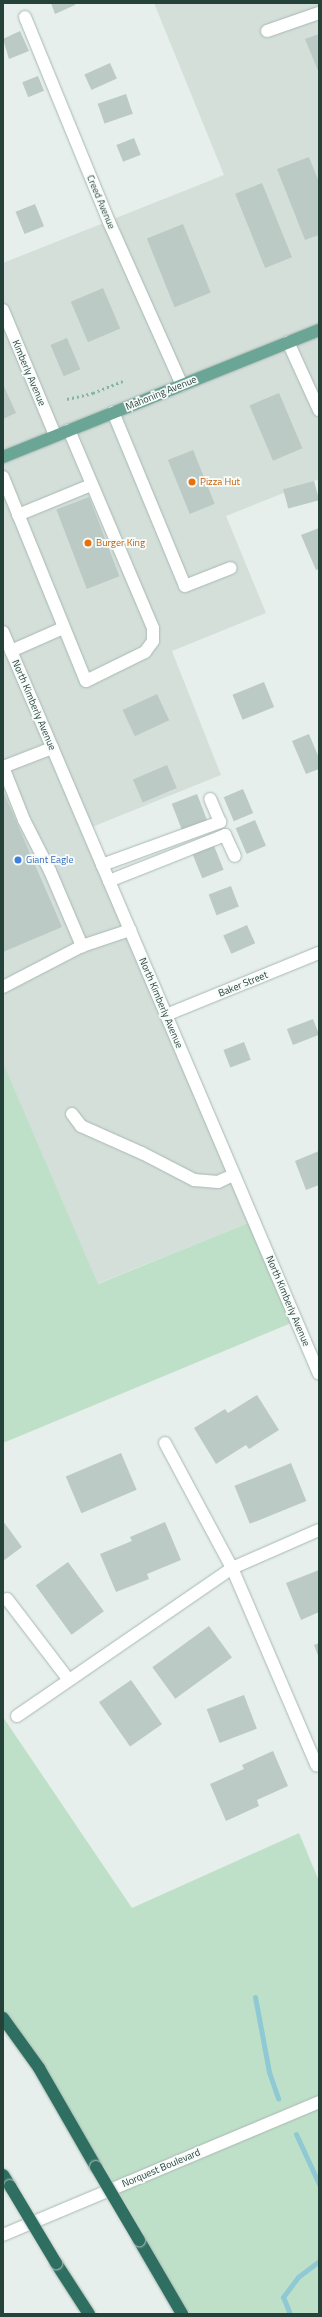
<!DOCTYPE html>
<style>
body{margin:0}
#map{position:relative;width:322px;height:2317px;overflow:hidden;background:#e6efeb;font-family:"Titillium Web",sans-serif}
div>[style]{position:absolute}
.built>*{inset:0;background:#d4dfda}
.green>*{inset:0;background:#bfe0c8}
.stream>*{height:5px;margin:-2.5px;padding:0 2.5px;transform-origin:2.5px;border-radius:2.5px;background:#8ec9d4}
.building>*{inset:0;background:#bbcac4;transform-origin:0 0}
.path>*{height:2.5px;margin-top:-1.25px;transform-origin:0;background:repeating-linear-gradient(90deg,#86b3a5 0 2px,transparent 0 5px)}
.roads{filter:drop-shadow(0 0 1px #a8b8b2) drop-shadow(0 0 1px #a8b8b2)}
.minor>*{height:12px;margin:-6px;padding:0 6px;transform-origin:6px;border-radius:6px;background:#fff}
.major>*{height:12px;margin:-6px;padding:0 6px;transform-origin:6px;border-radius:6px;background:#6aa596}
.highway>*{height:12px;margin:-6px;padding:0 6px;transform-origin:6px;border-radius:6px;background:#2f6f62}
.bridges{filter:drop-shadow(0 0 1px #c2cac8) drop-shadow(0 0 1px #c2cac8)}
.highway-bridge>*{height:12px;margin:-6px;padding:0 6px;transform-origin:6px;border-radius:6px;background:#2f6f62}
.dots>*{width:11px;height:11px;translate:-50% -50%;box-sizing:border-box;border:2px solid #f7fbf9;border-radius:50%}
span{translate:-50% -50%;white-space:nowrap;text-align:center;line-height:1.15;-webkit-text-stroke:3.5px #f7fbf9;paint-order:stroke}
.street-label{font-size:10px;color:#24423a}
.food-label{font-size:10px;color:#c56008}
.left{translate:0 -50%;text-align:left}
.shop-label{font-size:10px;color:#366cbe}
.frame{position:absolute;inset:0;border:4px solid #24423a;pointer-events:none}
</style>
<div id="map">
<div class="built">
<div style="clip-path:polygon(154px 3px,319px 3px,319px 479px,226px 516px,266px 613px,172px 651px,221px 775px,87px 829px,253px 1221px,3px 1322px,3px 263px,224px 175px)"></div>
</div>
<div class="green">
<div style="clip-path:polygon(3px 1063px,98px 1284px,253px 1221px,296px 1321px,3px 1443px)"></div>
<div style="clip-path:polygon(3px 1717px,132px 1908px,299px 1833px,319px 1881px,319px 2314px,182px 2314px,3px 2018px)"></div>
</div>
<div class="stream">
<div style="left:255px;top:1997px;width:76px;rotate:79.4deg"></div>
<div style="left:269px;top:2072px;width:28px;rotate:71deg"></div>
<div style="left:296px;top:2134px;width:55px;rotate:65.3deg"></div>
<div style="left:290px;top:2314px;width:18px;rotate:-112deg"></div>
<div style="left:283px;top:2297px;width:25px;rotate:-53deg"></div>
<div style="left:298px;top:2277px;width:26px;rotate:-37deg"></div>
</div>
<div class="building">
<div style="clip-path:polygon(51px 3px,75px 3px,75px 5px,55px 14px)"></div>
<div style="clip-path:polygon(20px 31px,29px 51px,9px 59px,3px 39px)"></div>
<div style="clip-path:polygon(319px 34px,319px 73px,305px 39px)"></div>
<div style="left:110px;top:63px;width:17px;height:28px;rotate:66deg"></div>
<div style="left:38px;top:76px;width:16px;height:17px;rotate:68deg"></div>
<div style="left:126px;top:94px;width:21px;height:30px;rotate:71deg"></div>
<div style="left:134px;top:138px;width:18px;height:19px;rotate:68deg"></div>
<div style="clip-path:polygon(309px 157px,319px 182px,319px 235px,305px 240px,277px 169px)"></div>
<div style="left:262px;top:183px;width:80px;height:29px;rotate:68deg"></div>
<div style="left:35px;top:204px;width:24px;height:21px;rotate:68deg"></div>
<div style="left:183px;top:224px;width:74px;height:39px;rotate:68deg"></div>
<div style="left:103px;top:288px;width:44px;height:35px;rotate:67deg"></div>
<div style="left:67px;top:338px;width:34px;height:18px;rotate:67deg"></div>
<div style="clip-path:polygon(3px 384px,16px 413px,3px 419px)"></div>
<div style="left:279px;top:393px;width:60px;height:32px;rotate:67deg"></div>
<div style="left:193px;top:450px;width:58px;height:27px;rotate:68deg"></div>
<div style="left:314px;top:481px;width:20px;height:32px;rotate:75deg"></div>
<div style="left:89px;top:497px;width:85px;height:35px;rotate:69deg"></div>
<div style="clip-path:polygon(319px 528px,319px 569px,316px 570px,301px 535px)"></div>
<div style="left:264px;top:682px;width:27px;height:34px;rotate:68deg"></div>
<div style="left:157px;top:694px;width:29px;height:38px;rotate:65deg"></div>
<div style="clip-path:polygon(309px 734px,319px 758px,319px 769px,306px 774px,292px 741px)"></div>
<div style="left:167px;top:765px;width:25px;height:37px;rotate:67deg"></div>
<div style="left:243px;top:789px;width:26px;height:21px;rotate:67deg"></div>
<div style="clip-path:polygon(3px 791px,62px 927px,3px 952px)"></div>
<div style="left:197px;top:794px;width:28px;height:27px;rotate:69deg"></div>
<div style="left:255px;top:820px;width:28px;height:21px;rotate:67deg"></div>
<div style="left:212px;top:841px;width:31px;height:23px;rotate:68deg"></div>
<div style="left:231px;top:886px;width:22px;height:24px;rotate:69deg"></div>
<div style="left:247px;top:925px;width:20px;height:26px;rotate:66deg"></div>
<div style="left:313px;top:1019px;width:17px;height:28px;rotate:69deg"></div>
<div style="left:244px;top:1042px;width:19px;height:22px;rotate:69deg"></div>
<div style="clip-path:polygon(319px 1151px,319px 1185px,306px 1190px,295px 1161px)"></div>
<div style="clip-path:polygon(257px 1395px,279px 1430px,249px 1449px,246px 1445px,216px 1464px,194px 1428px,225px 1409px,228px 1413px)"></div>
<div style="left:121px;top:1453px;width:40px;height:60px;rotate:67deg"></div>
<div style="left:291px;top:1463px;width:41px;height:61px;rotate:68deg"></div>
<div style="clip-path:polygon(3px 1521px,22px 1547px,3px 1561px)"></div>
<div style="clip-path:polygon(165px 1522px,181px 1560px,147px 1574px,149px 1579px,116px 1592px,100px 1554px,132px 1541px,130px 1537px)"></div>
<div style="left:68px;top:1562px;width:61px;height:40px;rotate:54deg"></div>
<div style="clip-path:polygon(319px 1570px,319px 1612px,301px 1620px,286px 1583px)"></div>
<div style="left:209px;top:1626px;width:39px;height:70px;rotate:54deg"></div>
<div style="clip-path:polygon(319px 1643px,319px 1658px,314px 1645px)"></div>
<div style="left:131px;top:1680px;width:54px;height:39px;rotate:55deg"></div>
<div style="left:244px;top:1695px;width:36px;height:40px;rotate:69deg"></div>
<div style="clip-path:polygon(273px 1751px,288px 1786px,257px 1800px,259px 1806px,226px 1821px,210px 1784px,244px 1769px,242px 1765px)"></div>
</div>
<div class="path">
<div style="left:67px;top:399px;width:27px;rotate:-13deg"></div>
<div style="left:93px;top:393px;width:35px;rotate:-22deg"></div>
</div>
<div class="roads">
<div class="minor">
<div style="left:25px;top:17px;width:222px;rotate:67.7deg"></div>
<div style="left:109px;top:222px;width:179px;rotate:65.9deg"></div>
<div style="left:267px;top:31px;width:55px;rotate:-19.1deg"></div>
<div style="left:3px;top:310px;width:135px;rotate:67.4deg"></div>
<div style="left:288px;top:342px;width:75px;rotate:65.5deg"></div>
<div style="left:113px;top:412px;width:188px;rotate:67.5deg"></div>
<div style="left:185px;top:586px;width:49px;rotate:-21.4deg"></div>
<div style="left:3px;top:477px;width:220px;rotate:67.9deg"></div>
<div style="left:86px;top:681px;width:66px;rotate:-26.2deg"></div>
<div style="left:145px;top:652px;width:14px;rotate:-54deg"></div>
<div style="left:153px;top:641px;width:13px;rotate:-90deg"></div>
<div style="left:153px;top:628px;width:215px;rotate:-113deg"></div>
<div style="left:18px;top:515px;width:79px;rotate:-22.3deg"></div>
<div style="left:3px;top:632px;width:806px;rotate:66.93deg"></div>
<div style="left:11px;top:651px;width:57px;rotate:-23.9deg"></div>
<div style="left:3px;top:767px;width:57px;rotate:68.4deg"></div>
<div style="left:24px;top:820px;width:57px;rotate:63deg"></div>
<div style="left:50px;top:871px;width:82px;rotate:66.9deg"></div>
<div style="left:3px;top:767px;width:53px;rotate:-21.2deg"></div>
<div style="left:102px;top:865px;width:126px;rotate:-20deg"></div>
<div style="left:220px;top:822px;width:25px;rotate:-113deg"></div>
<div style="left:109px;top:881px;width:125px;rotate:-21.6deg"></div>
<div style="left:225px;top:835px;width:23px;rotate:65deg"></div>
<div style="left:3px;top:987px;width:89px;rotate:-27.4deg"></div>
<div style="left:82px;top:946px;width:51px;rotate:-18.4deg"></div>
<div style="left:166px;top:1015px;width:165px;rotate:-22.1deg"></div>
<div style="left:72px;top:1114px;width:15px;rotate:53deg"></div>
<div style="left:81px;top:1126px;width:67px;rotate:23.9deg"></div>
<div style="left:142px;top:1153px;width:59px;rotate:27.4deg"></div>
<div style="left:194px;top:1180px;width:24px;rotate:5deg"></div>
<div style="left:218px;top:1182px;width:17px;rotate:-25deg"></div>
<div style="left:165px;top:1443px;width:142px;rotate:61.8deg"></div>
<div style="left:232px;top:1568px;width:215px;rotate:66.8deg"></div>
<div style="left:7px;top:1599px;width:102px;rotate:52.6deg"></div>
<div style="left:17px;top:1716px;width:261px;rotate:-34.5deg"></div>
<div style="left:232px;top:1568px;width:95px;rotate:-23.6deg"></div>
<div style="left:3px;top:2235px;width:343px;rotate:-22.8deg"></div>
</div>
<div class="major">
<div style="left:3px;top:457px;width:341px;rotate:-21.9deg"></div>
</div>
<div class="highway">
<div style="left:3px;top:2018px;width:62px;rotate:54.2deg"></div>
<div style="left:39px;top:2068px;width:114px;rotate:60.1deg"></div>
<div style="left:3px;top:2175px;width:13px;rotate:58deg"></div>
<div style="left:139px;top:2240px;width:86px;rotate:59.8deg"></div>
<div style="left:56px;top:2263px;width:61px;rotate:57.1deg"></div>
</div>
</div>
<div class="bridges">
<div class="highway-bridge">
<div style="left:96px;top:2167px;width:85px;rotate:59.5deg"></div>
<div style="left:10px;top:2186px;width:90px;rotate:59.1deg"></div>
</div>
</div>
<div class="dots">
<div style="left:192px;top:482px;background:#e8710a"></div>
<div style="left:88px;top:543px;background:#e8710a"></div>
<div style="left:18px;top:860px;background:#3f7fe0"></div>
</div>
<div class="street-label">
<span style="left:101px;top:202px;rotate:67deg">Creed Avenue</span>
<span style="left:29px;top:373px;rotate:67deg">Kimberly Avenue</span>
<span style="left:161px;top:393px;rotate:-22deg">Mahoning Avenue</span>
<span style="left:34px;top:705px;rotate:67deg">North Kimberly Avenue</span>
<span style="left:243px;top:984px;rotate:-22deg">Baker Street</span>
<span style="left:161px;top:1003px;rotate:67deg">North Kimberly Avenue</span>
<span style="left:288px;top:1301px;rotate:67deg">North Kimberly Avenue</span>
<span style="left:161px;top:2168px;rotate:-23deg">Norquest Boulevard</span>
</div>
<div class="food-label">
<span class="left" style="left:200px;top:482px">Pizza Hut</span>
<span class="left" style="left:96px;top:543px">Burger King</span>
</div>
<div class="shop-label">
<span class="left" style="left:26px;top:860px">Giant Eagle</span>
</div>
<div class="frame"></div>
</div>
